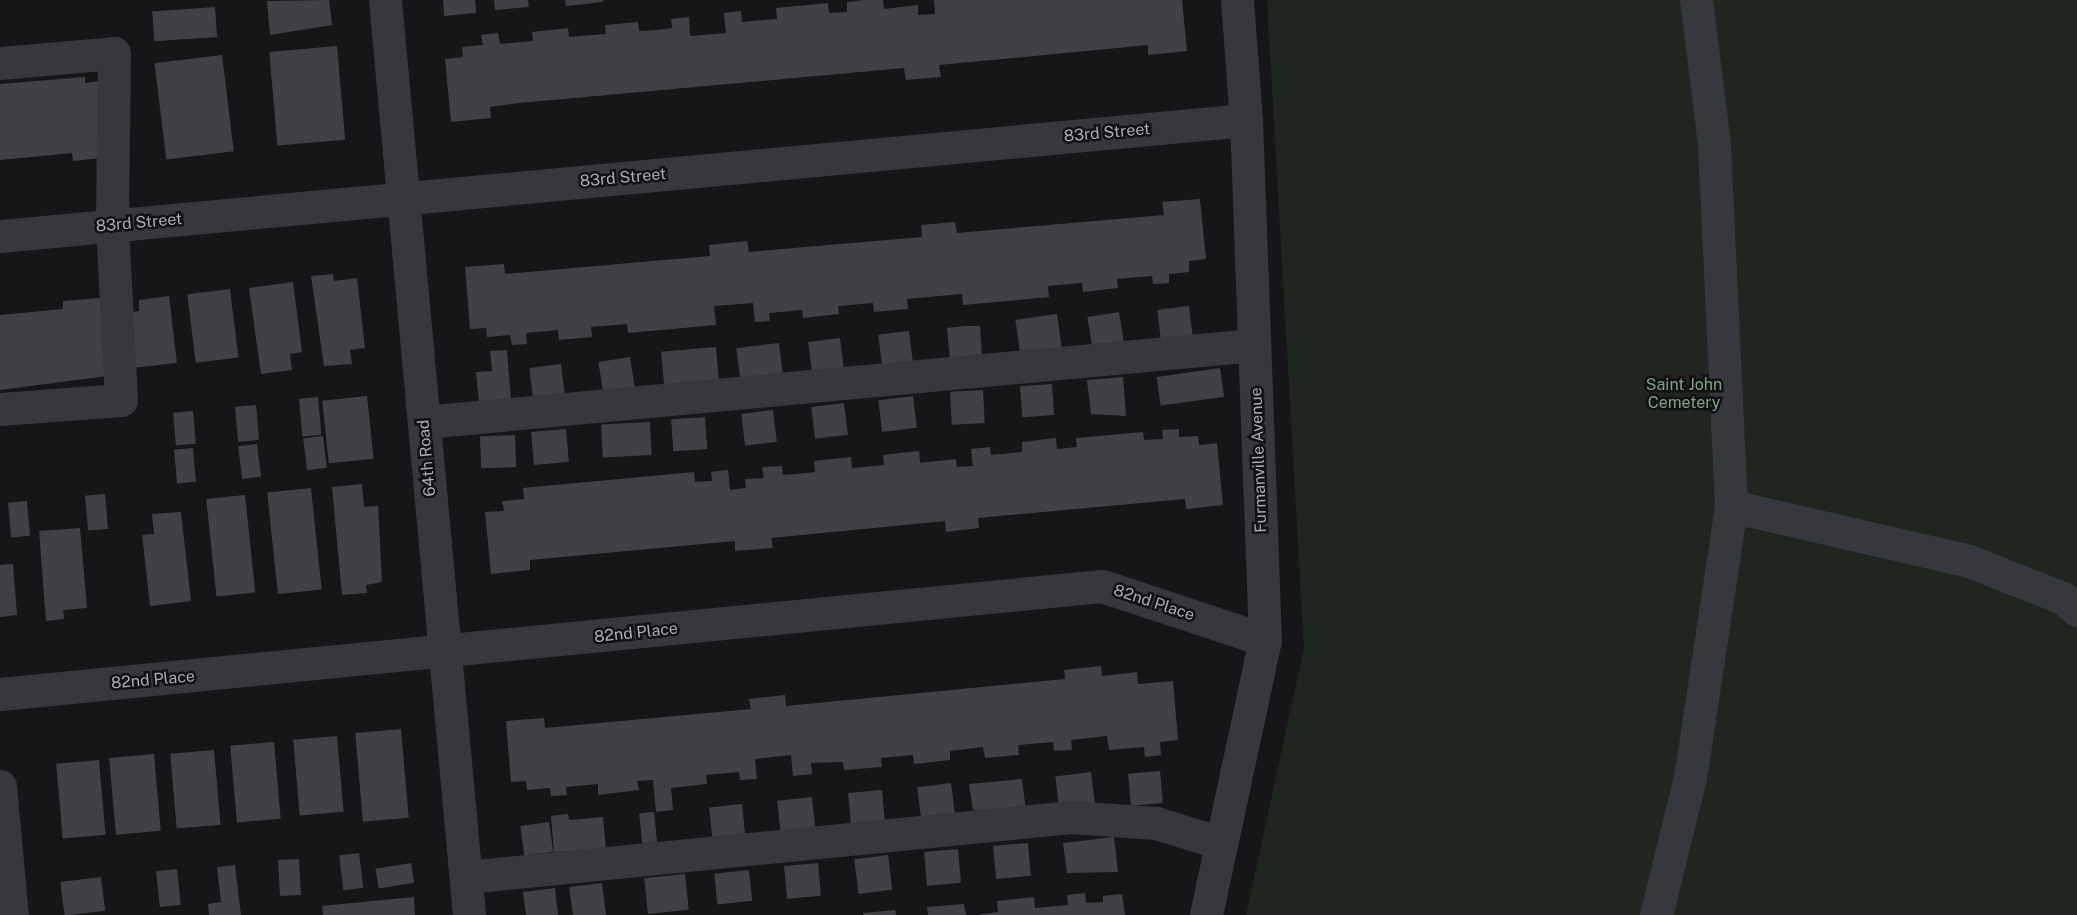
<!DOCTYPE html>
<style>
body{margin:0}
#map{position:relative;width:2077px;height:915px;overflow:hidden;background:#161618;font-family:"Public Sans",sans-serif}
div>[style]{position:absolute}
.green>*{inset:0;background:#1e261f}
.building>*{inset:0;background:#404145;transform-origin:0 0}
.minor>*{height:33px;margin:-16.5px;padding:0 16.5px;transform-origin:16.5px;border-radius:16.5px;background:#37383d}
span{translate:-50% -50%;white-space:nowrap;text-align:center;line-height:1.15;-webkit-text-stroke:5px #111113;paint-order:stroke}
.street-label{font-size:16px;color:#a8adb8}
.park-label{font-size:16px;color:#7fa381}
</style>
<div id="map">
<div class="green">
<div style="clip-path:polygon(1267px 0,2077px 0,2077px 915px,1246px 915px,1304px 648px)"></div>
</div>
<div class="building">
<div style="clip-path:polygon(329px 0,332px 25px,270px 35px,267px 1px)"></div>
<div style="clip-path:polygon(443px 0,475px 0,476px 13px,444px 16px)"></div>
<div style="clip-path:polygon(494px 0,528px 0,529px 7px,495px 10px)"></div>
<div style="clip-path:polygon(565px 0,603px 0,603px 2px,566px 6px)"></div>
<div style="clip-path:polygon(864px 0,883px 0,884px 9px,918px 5px,918px 15px,935px 14px,934px 0,1182px 0,1187px 51px,1148px 55px,1148px 45px,939px 65px,941px 77px,906px 80px,904px 68px,519px 103px,490px 107px,491px 118px,451px 122px,445px 59px,463px 57px,462px 47px,483px 45px,481px 35px,498px 33px,500px 44px,533px 41px,532px 32px,568px 28px,569px 37px,606px 34px,605px 25px,638px 22px,639px 31px,656px 30px,672px 28px,671px 19px,689px 17px,690px 36px,726px 33px,724px 13px,741px 11px,742px 22px,777px 19px,776px 8px,828px 3px,829px 13px,847px 12px,847px 2px)"></div>
<div style="left:215px;top:7px;width:30px;height:63px;rotate:86deg"></div>
<div style="left:337px;top:46px;width:94px;height:68px;rotate:85deg"></div>
<div style="left:222px;top:55px;width:97px;height:68px;rotate:83deg"></div>
<div style="clip-path:polygon(85px 77px,85px 83px,100px 81px,109px 157px,73px 161px,72px 153px,0 160px,0 84px)"></div>
<div style="clip-path:polygon(1200px 199px,1206px 259px,1189px 261px,1189px 272px,1169px 274px,1169px 283px,1153px 284px,1152px 276px,1117px 279px,1118px 288px,1083px 292px,1082px 283px,1048px 286px,1049px 297px,963px 305px,962px 294px,928px 297px,907px 299px,908px 309px,874px 312px,873px 303px,838px 306px,839px 314px,803px 318px,802px 310px,769px 313px,770px 321px,755px 322px,753px 303px,714px 306px,716px 325px,628px 333px,627px 324px,591px 327px,592px 337px,559px 340px,558px 330px,526px 333px,527px 344px,512px 345px,510px 335px,487px 337px,486px 328px,470px 329px,465px 267px,504px 264px,505px 274px,710px 256px,709px 245px,747px 241px,749px 252px,922px 237px,921px 225px,955px 222px,957px 233px,1164px 215px,1162px 202px)"></div>
<div style="clip-path:polygon(333px 274px,334px 281px,357px 278px,365px 348px,350px 350px,352px 364px,324px 366px,311px 276px)"></div>
<div style="clip-path:polygon(293px 282px,302px 352px,290px 354px,292px 370px,261px 374px,249px 288px)"></div>
<div style="left:230px;top:289px;width:69px;height:43px;rotate:83deg"></div>
<div style="clip-path:polygon(169px 296px,177px 363px,132px 368px,126px 313px,139px 311px,139px 300px)"></div>
<div style="clip-path:polygon(100px 298px,107px 376px,0 390px,0 315px,63px 309px,63px 301px)"></div>
<div style="left:1189px;top:306px;width:31px;height:32px;rotate:83deg"></div>
<div style="left:1119px;top:312px;width:31px;height:32px;rotate:81deg"></div>
<div style="left:1057px;top:314px;width:34px;height:42px;rotate:82deg"></div>
<div style="clip-path:polygon(964px 326px,980px 326px,982px 357px,950px 360px,947px 328px)"></div>
<div style="left:909px;top:331px;width:33px;height:31px;rotate:83deg"></div>
<div style="left:840px;top:338px;width:32px;height:32px;rotate:83deg"></div>
<div style="left:779px;top:343px;width:33px;height:43px;rotate:83deg"></div>
<div style="left:716px;top:347px;width:35px;height:55px;rotate:85deg"></div>
<div style="clip-path:polygon(507px 350px,511px 400px,479px 403px,476px 372px,492px 371px,490px 351px)"></div>
<div style="left:630px;top:357px;width:32px;height:32px;rotate:81deg"></div>
<div style="left:561px;top:364px;width:31px;height:32px;rotate:83deg"></div>
<div style="left:1220px;top:368px;width:29px;height:64px;rotate:82deg"></div>
<div style="clip-path:polygon(1123px 377px,1126px 416px,1091px 414px,1087px 380px)"></div>
<div style="left:1052px;top:384px;width:31px;height:32px;rotate:86deg"></div>
<div style="left:983px;top:390px;width:33px;height:33px;rotate:87deg"></div>
<div style="left:367px;top:396px;width:63px;height:45px;rotate:84deg"></div>
<div style="left:913px;top:396px;width:32px;height:35px;rotate:83deg"></div>
<div style="left:318px;top:397px;width:38px;height:19px;rotate:85deg"></div>
<div style="left:844px;top:403px;width:32px;height:33px;rotate:83deg"></div>
<div style="left:256px;top:405px;width:35px;height:21px;rotate:85deg"></div>
<div style="left:773px;top:410px;width:32px;height:32px;rotate:83deg"></div>
<div style="left:193px;top:411px;width:33px;height:20px;rotate:85deg"></div>
<div style="left:705px;top:417px;width:32px;height:34px;rotate:86deg"></div>
<div style="left:650px;top:422px;width:33px;height:49px;rotate:87deg"></div>
<div style="left:566px;top:429px;width:33px;height:35px;rotate:85deg"></div>
<div style="clip-path:polygon(1179px 429px,1179px 437px,1198px 436px,1199px 445px,1217px 443px,1223px 505px,1186px 509px,1185px 499px,978px 518px,979px 528px,946px 532px,945px 521px,771px 538px,773px 548px,735px 551px,735px 541px,530px 560px,530px 570px,491px 574px,485px 512px,504px 511px,502px 501px,524px 499px,523px 488px,694px 472px,695px 482px,712px 481px,711px 472px,728px 470px,730px 490px,746px 488px,745px 479px,764px 478px,762px 467px,782px 466px,783px 475px,797px 474px,815px 472px,814px 461px,851px 457px,852px 468px,884px 465px,883px 455px,919px 451px,920px 463px,956px 459px,957px 467px,973px 466px,971px 449px,990px 447px,991px 455px,1022px 452px,1022px 442px,1056px 438px,1057px 449px,1077px 447px,1076px 438px,1143px 432px,1144px 440px,1163px 439px,1162px 430px)"></div>
<div style="left:515px;top:435px;width:32px;height:35px;rotate:88deg"></div>
<div style="left:323px;top:436px;width:32px;height:20px;rotate:83deg"></div>
<div style="left:257px;top:444px;width:33px;height:19px;rotate:83deg"></div>
<div style="left:193px;top:448px;width:34px;height:19px;rotate:85deg"></div>
<div style="clip-path:polygon(362px 484px,364px 507px,378px 506px,382px 582px,366px 585px,367px 593px,342px 595px,332px 487px)"></div>
<div style="left:311px;top:488px;width:102px;height:44px;rotate:84deg"></div>
<div style="left:105px;top:494px;width:35px;height:20px;rotate:85deg"></div>
<div style="left:245px;top:495px;width:98px;height:39px;rotate:84deg"></div>
<div style="left:27px;top:501px;width:35px;height:19px;rotate:85deg"></div>
<div style="clip-path:polygon(181px 512px,191px 601px,150px 606px,142px 535px,154px 534px,152px 514px)"></div>
<div style="clip-path:polygon(80px 528px,87px 608px,63px 610px,64px 619px,46px 621px,39px 531px)"></div>
<div style="clip-path:polygon(13px 564px,17px 615px,0 617px,0 565px)"></div>
<div style="clip-path:polygon(1101px 666px,1102px 676px,1137px 672px,1138px 684px,1173px 681px,1178px 740px,1160px 742px,1161px 755px,1145px 757px,1144px 747px,1109px 750px,1107px 736px,1071px 740px,1072px 750px,1054px 751px,1053px 742px,1018px 745px,1019px 755px,985px 758px,983px 747px,950px 751px,950px 760px,914px 764px,913px 755px,881px 758px,882px 767px,844px 770px,843px 762px,811px 763px,812px 774px,793px 776px,791px 755px,755px 759px,757px 779px,740px 780px,739px 772px,706px 775px,707px 784px,671px 788px,673px 810px,656px 812px,653px 780px,637px 781px,639px 790px,598px 795px,598px 784px,566px 787px,567px 795px,551px 796px,550px 788px,527px 790px,526px 781px,511px 782px,506px 721px,544px 718px,545px 728px,751px 709px,749px 699px,785px 695px,786px 706px,1065px 679px,1064px 670px)"></div>
<div style="left:401px;top:729px;width:89px;height:46px;rotate:85deg"></div>
<div style="left:337px;top:736px;width:76px;height:44px;rotate:85deg"></div>
<div style="left:274px;top:742px;width:77px;height:44px;rotate:85deg"></div>
<div style="left:214px;top:750px;width:75px;height:44px;rotate:85deg"></div>
<div style="left:154px;top:754px;width:77px;height:45px;rotate:85deg"></div>
<div style="left:99px;top:760px;width:75px;height:43px;rotate:85deg"></div>
<div style="left:1160px;top:771px;width:32px;height:32px;rotate:85deg"></div>
<div style="left:1091px;top:772px;width:32px;height:36px;rotate:83deg"></div>
<div style="clip-path:polygon(1022px 779px,1026px 811px,973px 810px,969px 784px)"></div>
<div style="left:951px;top:783px;width:35px;height:34px;rotate:83deg"></div>
<div style="left:882px;top:790px;width:32px;height:34px;rotate:85deg"></div>
<div style="left:812px;top:797px;width:31px;height:35px;rotate:84deg"></div>
<div style="left:742px;top:804px;width:30px;height:33px;rotate:84deg"></div>
<div style="left:654px;top:812px;width:30px;height:15px;rotate:84deg"></div>
<div style="clip-path:polygon(568px 814px,569px 820px,603px 817px,606px 849px,554px 852px,551px 816px)"></div>
<div style="left:549px;top:822px;width:30px;height:29px;rotate:82deg"></div>
<div style="clip-path:polygon(1114px 837px,1118px 872px,1067px 873px,1063px 843px)"></div>
<div style="left:1028px;top:843px;width:33px;height:35px;rotate:85deg"></div>
<div style="left:958px;top:849px;width:34px;height:34px;rotate:85deg"></div>
<div style="left:359px;top:853px;width:35px;height:20px;rotate:83deg"></div>
<div style="left:888px;top:855px;width:35px;height:34px;rotate:83deg"></div>
<div style="left:299px;top:859px;width:36px;height:21px;rotate:87deg"></div>
<div style="left:411px;top:863px;width:20px;height:36px;rotate:81deg"></div>
<div style="left:818px;top:863px;width:33px;height:34px;rotate:85deg"></div>
<div style="clip-path:polygon(235px 865px,241px 915px,209px 915px,208px 904px,221px 902px,217px 867px)"></div>
<div style="left:177px;top:869px;width:36px;height:21px;rotate:84deg"></div>
<div style="left:749px;top:870px;width:31px;height:35px;rotate:84deg"></div>
<div style="left:685px;top:874px;width:36px;height:41px;rotate:84deg"></div>
<div style="left:101px;top:877px;width:34px;height:41px;rotate:83deg"></div>
<div style="clip-path:polygon(602px 883px,606px 915px,573px 915px,569px 887px)"></div>
<div style="clip-path:polygon(555px 888px,558px 915px,526px 915px,523px 892px)"></div>
<div style="clip-path:polygon(1085px 893px,1086px 903px,1103px 902px,1103px 896px,1122px 894px,1125px 915px,978px 915px,998px 912px,997px 901px,1034px 897px,1035px 908px,1068px 905px,1067px 895px)"></div>
<div style="clip-path:polygon(414px 897px,415px 915px,323px 915px,322px 906px)"></div>
<div style="clip-path:polygon(964px 904px,966px 915px,928px 915px,927px 907px)"></div>
<div style="clip-path:polygon(895px 910px,896px 915px,863px 915px,863px 913px)"></div>
</div>
<div class="minor">
<div style="left:385px;top:0;width:919px;rotate:84.75deg"></div>
<div style="left:0;top:63px;width:114px;rotate:-5deg"></div>
<div style="left:114px;top:53px;width:173px;rotate:90.7deg"></div>
<div style="left:112px;top:226px;width:174px;rotate:87deg"></div>
<div style="left:121px;top:400px;width:121px;rotate:175.7deg"></div>
<div style="left:0;top:236px;width:1251px;rotate:-5.32deg"></div>
<div style="left:424px;top:422px;width:834px;rotate:-5.3deg"></div>
<div style="left:1731px;top:506px;width:244px;rotate:13deg"></div>
<div style="left:1969px;top:561px;width:101px;rotate:21.5deg"></div>
<div style="left:2063px;top:598px;width:18px;rotate:41deg"></div>
<div style="left:0;top:694px;width:1107px;rotate:-5.6deg"></div>
<div style="left:1102px;top:586px;width:172px;rotate:18.3deg"></div>
<div style="left:0;top:786px;width:130px;rotate:84.7deg"></div>
<div style="left:466px;top:877px;width:608px;rotate:-5.66deg"></div>
<div style="left:1071px;top:817px;width:85px;rotate:4deg"></div>
<div style="left:1156px;top:823px;width:68px;rotate:17.1deg"></div>
<div style="left:1206px;top:915px;width:281px;rotate:-77.9deg"></div>
<div style="left:1265px;top:640px;width:520px;rotate:-92.09deg"></div>
<div style="left:1246px;top:120px;width:120px;rotate:-94.3deg"></div>
<div style="left:1656px;top:915px;width:141px;rotate:-76.1deg"></div>
<div style="left:1690px;top:778px;width:275px;rotate:-81.4deg"></div>
<div style="left:1731px;top:506px;width:362px;rotate:-92.7deg"></div>
<div style="left:1714px;top:144px;width:145px;rotate:-97.1deg"></div>
</div>
<div class="street-label">
<span style="left:1107px;top:133px;rotate:-5deg">83rd Street</span>
<span style="left:623px;top:178px;rotate:-5deg">83rd Street</span>
<span style="left:139px;top:223px;rotate:-5deg">83rd Street</span>
<span style="left:427px;top:458px;rotate:-95deg">64th Road</span>
<span style="left:1259px;top:460px;rotate:-92deg">Furmanville Avenue</span>
<span style="left:1154px;top:603px;rotate:18deg">82nd Place</span>
<span style="left:636px;top:633px;rotate:-6deg">82nd Place</span>
<span style="left:153px;top:680px;rotate:-5deg">82nd Place</span>
</div>
<div class="park-label">
<span style="left:1684px;top:394px">Saint John<br>Cemetery</span>
</div>
</div>
